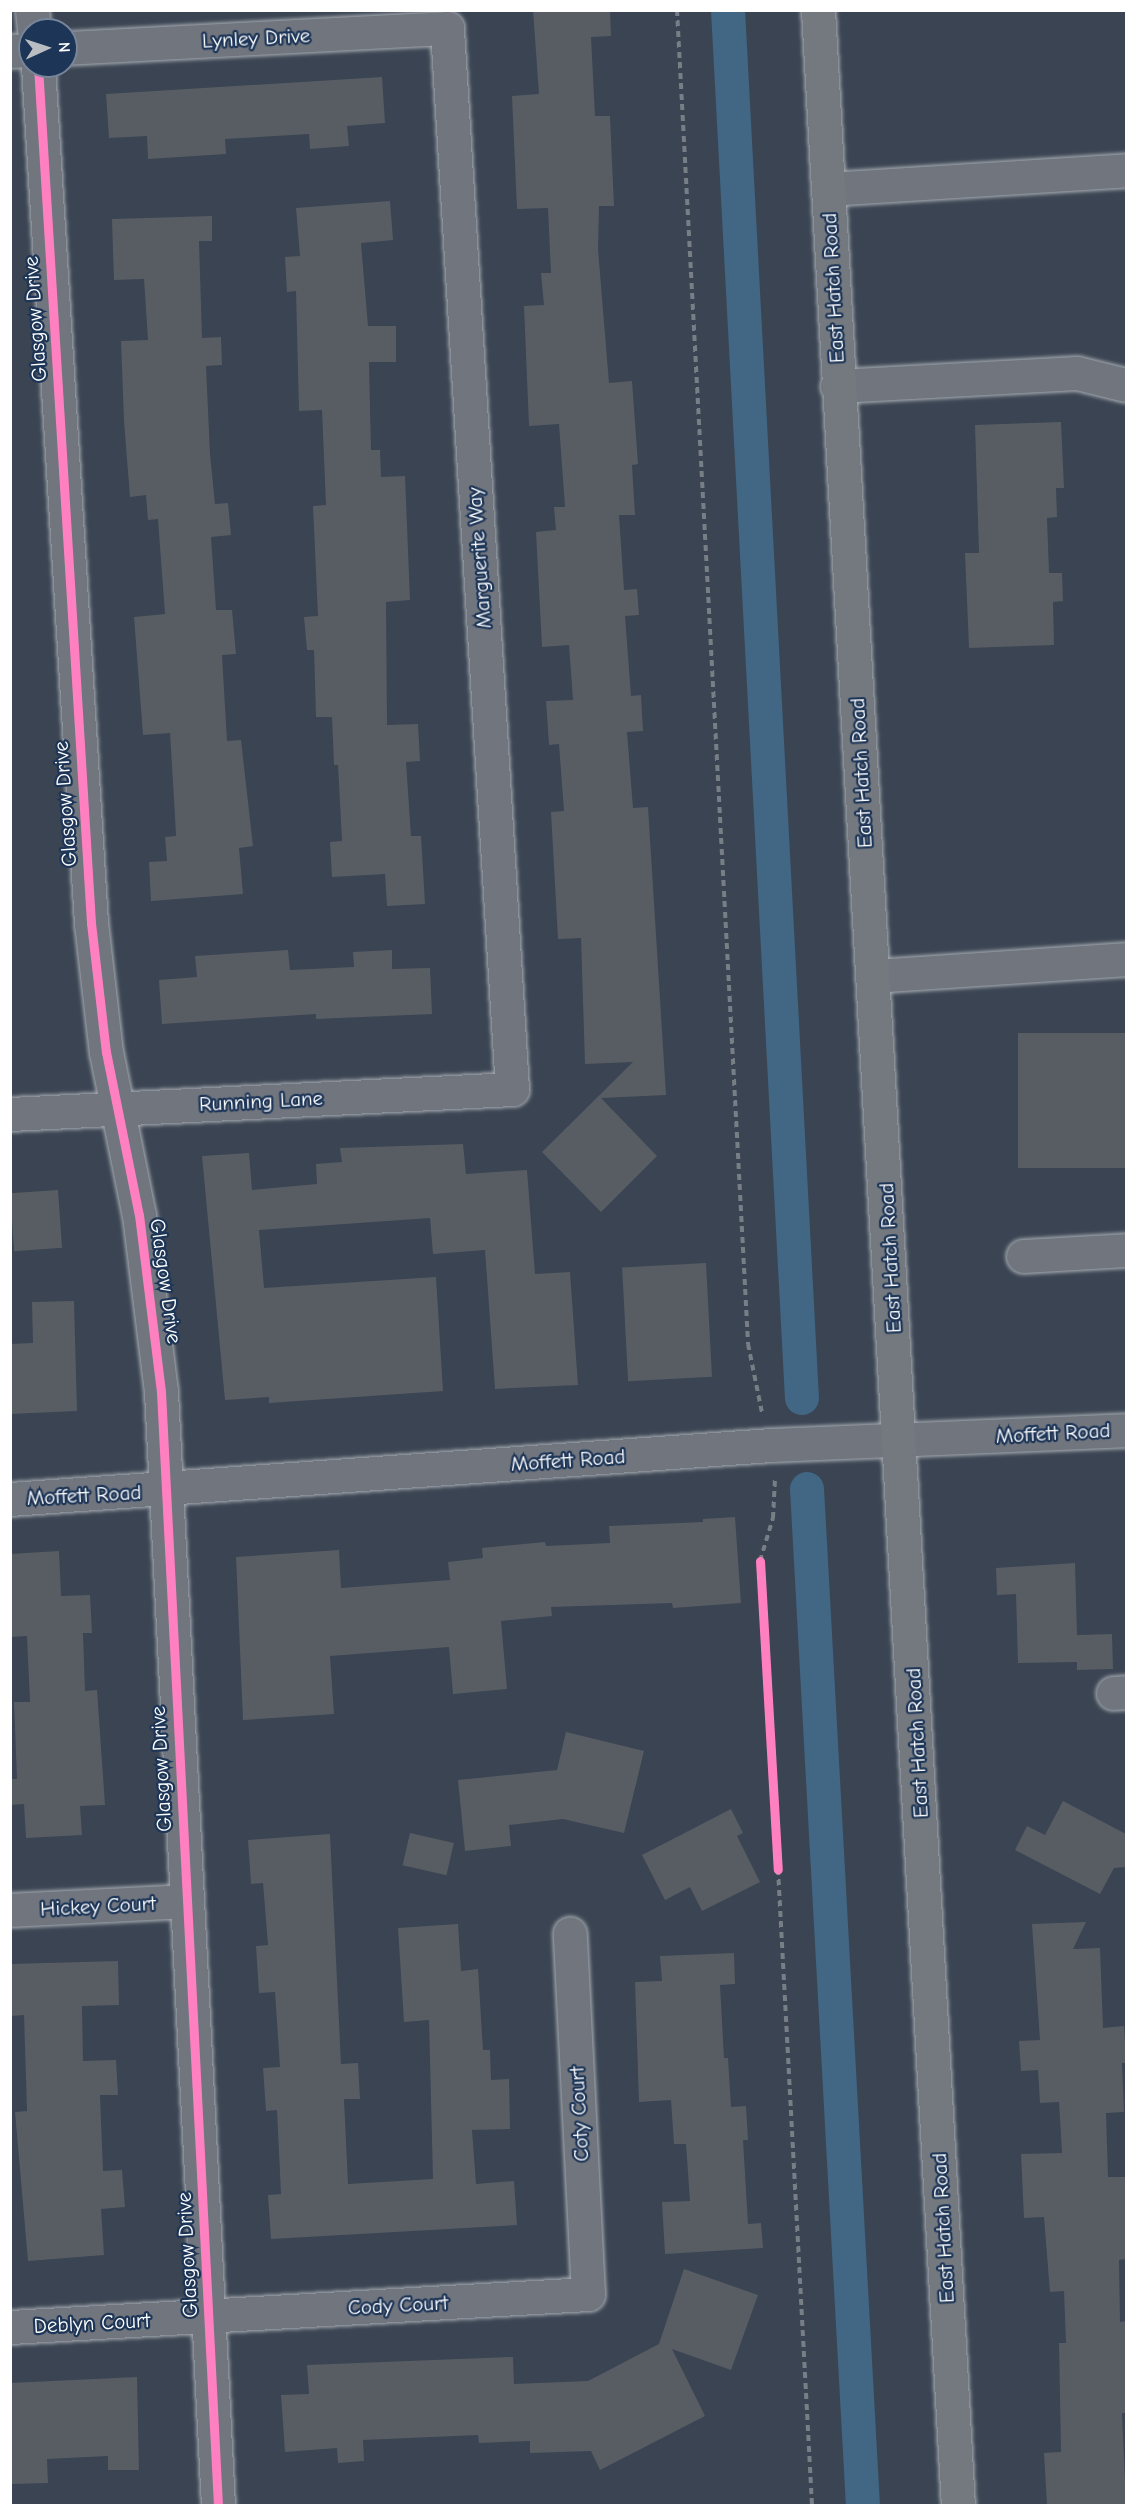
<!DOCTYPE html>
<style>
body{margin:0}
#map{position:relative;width:1137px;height:2516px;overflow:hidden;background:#3a4452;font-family:"Comic Neue",sans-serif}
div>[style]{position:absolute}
.canal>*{height:34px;margin:-17px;padding:0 17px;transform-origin:17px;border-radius:17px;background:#416785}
.building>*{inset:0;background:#585d64;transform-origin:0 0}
.path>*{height:4px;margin-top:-2px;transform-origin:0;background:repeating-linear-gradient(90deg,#777e86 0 6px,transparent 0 10.5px)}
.roads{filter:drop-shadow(0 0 2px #a6abb1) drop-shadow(0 0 2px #a6abb1)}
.minor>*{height:33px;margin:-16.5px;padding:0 16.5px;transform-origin:16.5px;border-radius:16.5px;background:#70757e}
.major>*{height:33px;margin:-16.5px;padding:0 16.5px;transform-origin:16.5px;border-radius:16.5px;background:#74797f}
.cycleway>*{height:9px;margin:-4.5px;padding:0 4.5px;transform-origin:4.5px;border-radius:4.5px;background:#ff80c0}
span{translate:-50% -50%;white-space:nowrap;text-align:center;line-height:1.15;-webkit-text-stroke:4.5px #1d3557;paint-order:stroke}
.street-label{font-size:21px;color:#fff}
.frame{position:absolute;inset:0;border:12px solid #fff;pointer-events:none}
.north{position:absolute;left:18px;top:18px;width:60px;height:60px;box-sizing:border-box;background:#1d3557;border:2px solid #77869a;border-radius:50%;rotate:87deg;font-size:16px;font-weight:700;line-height:24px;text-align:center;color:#fff}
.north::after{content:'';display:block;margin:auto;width:21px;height:27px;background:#babec2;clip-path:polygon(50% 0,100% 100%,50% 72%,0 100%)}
</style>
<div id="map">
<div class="canal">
<div style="left:728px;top:10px;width:1390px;rotate:86.95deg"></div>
<div style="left:807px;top:1489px;width:1019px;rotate:86.85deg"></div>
</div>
<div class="building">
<div style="clip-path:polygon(533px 10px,610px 10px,611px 36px,591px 37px,595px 116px,610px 116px,614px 206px,599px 206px,598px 249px,609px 383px,632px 381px,638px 464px,632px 465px,635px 515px,619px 515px,624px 590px,637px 589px,639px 615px,625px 616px,631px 696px,641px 695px,643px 731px,627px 732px,633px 808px,648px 807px,666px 1095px,601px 1098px,657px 1156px,601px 1212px,542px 1152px,633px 1062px,585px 1064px,581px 938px,558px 939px,551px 812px,564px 811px,559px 744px,549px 745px,546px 701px,573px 700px,569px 645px,542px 647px,536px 532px,556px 530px,554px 507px,565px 507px,559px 424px,529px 426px,524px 306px,544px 305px,541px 273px,551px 273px,548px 208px,517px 209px,512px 96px,539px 94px)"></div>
<div style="clip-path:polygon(382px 77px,385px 123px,347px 126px,349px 146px,310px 149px,309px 134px,225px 139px,226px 154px,148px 159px,147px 136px,109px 138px,106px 94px)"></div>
<div style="clip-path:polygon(390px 201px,393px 240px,361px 243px,368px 326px,396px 326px,396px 362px,369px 362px,371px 450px,380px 450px,381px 477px,405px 476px,410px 600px,386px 602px,387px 725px,418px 724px,420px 761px,406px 762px,411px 836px,421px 836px,425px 904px,387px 906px,385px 874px,332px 877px,330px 842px,342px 841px,338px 765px,334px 765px,332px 717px,316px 717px,314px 650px,307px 650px,304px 617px,318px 616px,313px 506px,326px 505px,322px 410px,299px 411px,296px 291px,287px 292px,285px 257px,300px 256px,296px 208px)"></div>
<div style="clip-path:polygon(212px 216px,212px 241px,199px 241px,202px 338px,221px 337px,222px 365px,206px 366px,210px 454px,215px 504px,228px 503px,231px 535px,211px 537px,216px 610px,232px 610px,236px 654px,222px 655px,227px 741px,241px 740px,253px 846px,239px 848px,243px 894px,151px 901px,149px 862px,167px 861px,165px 837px,176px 836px,175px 816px,170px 733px,143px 735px,134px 617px,165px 614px,158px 519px,148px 520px,146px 495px,130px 497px,124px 421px,121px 341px,148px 340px,144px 279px,114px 280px,112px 219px)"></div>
<div style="clip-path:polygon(1061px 422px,1064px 488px,1056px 488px,1057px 517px,1047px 518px,1049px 573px,1062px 573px,1063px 601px,1053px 602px,1054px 645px,969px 648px,965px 553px,979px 553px,975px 425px)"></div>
<div style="clip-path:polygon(288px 950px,290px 970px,354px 967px,353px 952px,392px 950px,392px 969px,430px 968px,432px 1014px,316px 1019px,316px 1014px,162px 1024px,159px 980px,197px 977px,195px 956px)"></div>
<div style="left:1126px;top:1033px;width:135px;height:108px;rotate:90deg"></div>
<div style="clip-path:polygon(463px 1144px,466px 1174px,527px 1170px,535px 1274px,570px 1272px,578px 1385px,495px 1389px,485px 1250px,433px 1254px,430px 1218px,259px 1230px,264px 1288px,436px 1277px,443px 1391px,269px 1403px,269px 1397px,225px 1400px,202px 1156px,249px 1153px,252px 1190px,317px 1184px,316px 1164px,342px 1162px,340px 1148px)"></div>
<div style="left:58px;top:1190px;width:58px;height:48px;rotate:86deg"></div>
<div style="left:706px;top:1263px;width:114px;height:84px;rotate:87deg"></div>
<div style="clip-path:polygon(74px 1301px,77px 1411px,10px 1414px,10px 1344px,33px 1343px,32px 1302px)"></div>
<div style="clip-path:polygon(735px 1517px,741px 1603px,673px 1608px,672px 1603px,551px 1607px,552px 1616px,501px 1621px,507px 1689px,453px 1694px,449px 1647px,330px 1656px,334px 1714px,243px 1720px,236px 1557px,339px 1550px,341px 1588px,450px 1580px,448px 1562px,483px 1558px,482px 1548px,545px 1542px,546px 1546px,610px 1543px,609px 1526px,703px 1522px,703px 1519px)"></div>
<div style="clip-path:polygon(59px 1551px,61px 1596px,90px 1595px,92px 1633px,83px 1633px,85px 1691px,97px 1690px,105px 1805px,80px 1806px,82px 1835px,26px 1838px,24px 1804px,10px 1805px,10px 1779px,17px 1779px,14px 1702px,30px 1702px,27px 1636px,10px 1637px,10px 1554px)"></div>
<div style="clip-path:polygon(1075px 1563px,1077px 1635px,1112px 1634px,1113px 1669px,1077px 1670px,1077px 1662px,1018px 1663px,1016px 1594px,997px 1595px,996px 1568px)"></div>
<div style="clip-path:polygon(566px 1732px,644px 1751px,624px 1833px,563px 1819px,509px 1825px,511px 1846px,465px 1851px,458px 1780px,557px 1770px)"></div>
<div style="clip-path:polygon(1063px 1801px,1126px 1834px,1126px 1867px,1114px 1868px,1100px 1894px,1015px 1850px,1027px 1826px,1045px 1835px)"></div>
<div style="clip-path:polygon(731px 1809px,743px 1833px,737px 1836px,760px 1882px,702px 1911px,690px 1887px,665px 1900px,642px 1855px)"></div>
<div style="left:410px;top:1833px;width:45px;height:33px;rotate:13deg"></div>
<div style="clip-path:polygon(330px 1834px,341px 2064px,358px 2063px,360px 2099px,344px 2099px,348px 2184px,433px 2179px,429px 2020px,404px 2022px,398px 1928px,458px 1924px,461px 1971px,478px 1969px,483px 2050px,490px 2050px,491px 2080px,509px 2079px,510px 2129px,472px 2130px,476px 2184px,514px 2181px,517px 2225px,271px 2239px,268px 2195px,281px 2194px,277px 2110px,266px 2111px,263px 2068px,280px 2067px,275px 1992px,259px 1993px,256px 1946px,268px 1945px,263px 1883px,251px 1884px,248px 1840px)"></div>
<div style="clip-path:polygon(1086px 1922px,1073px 1949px,1100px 1948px,1103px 2028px,1124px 2026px,1126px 2056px,1126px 2063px,1122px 2063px,1124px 2112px,1106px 2113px,1108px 2177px,1126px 2177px,1126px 2259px,1119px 2260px,1120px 2322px,1126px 2321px,1126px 2413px,1122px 2413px,1126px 2505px,1047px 2505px,1044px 2453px,1061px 2452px,1059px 2343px,1066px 2343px,1064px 2291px,1050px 2292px,1044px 2217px,1024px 2218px,1021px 2154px,1062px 2153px,1059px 2102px,1040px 2103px,1038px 2070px,1021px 2071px,1019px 2041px,1040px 2040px,1032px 1924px)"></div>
<div style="clip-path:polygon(734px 1953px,735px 1984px,720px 1985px,724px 2058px,728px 2058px,731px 2107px,746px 2106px,748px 2140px,743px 2140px,748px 2224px,761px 2223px,763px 2248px,665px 2254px,662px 2202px,690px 2201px,686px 2144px,674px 2144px,671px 2100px,639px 2102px,635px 1982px,662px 1981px,660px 1956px)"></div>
<div style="clip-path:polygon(118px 1961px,119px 2005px,82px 2006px,83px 2061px,116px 2060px,118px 2095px,100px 2095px,103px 2171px,122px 2170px,125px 2207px,101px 2209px,104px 2255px,28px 2261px,15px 2112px,27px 2111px,24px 2015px,10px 2016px,10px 1964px)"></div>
<div style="clip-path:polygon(684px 2269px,758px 2295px,731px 2370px,672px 2349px,705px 2416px,600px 2470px,591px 2451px,530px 2453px,530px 2441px,479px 2443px,478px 2435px,363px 2440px,364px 2461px,338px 2463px,337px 2448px,285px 2452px,281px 2395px,309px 2394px,307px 2365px,513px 2357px,514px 2384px,588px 2381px,659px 2344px)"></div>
<div style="clip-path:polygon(137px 2377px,139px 2470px,108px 2470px,108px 2456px,47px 2459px,48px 2483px,10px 2484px,10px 2383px)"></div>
</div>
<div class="path">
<div style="left:677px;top:10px;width:1336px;rotate:86.95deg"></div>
<div style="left:748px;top:1344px;width:70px;rotate:78.5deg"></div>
<div style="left:760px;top:1561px;width:45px;rotate:-73.2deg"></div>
<div style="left:773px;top:1518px;width:40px;rotate:-87.1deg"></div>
<div style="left:778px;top:1869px;width:638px;rotate:86.94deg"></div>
</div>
<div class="roads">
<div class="minor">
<div style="left:32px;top:10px;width:20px;rotate:84deg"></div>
<div style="left:10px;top:51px;width:20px;rotate:-3deg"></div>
<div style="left:38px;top:66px;width:859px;rotate:86.46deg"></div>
<div style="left:91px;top:923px;width:130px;rotate:83.4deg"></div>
<div style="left:106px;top:1052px;width:166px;rotate:78.6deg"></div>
<div style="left:139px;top:1215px;width:178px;rotate:82.9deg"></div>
<div style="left:161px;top:1392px;width:1115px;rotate:87.07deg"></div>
<div style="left:828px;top:189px;width:299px;rotate:-3.6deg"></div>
<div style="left:837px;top:386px;width:240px;rotate:-3.1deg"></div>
<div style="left:1077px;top:373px;width:50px;rotate:13.8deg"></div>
<div style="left:873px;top:976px;width:254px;rotate:-3.8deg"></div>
<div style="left:10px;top:1114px;width:503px;rotate:-2.85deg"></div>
<div style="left:512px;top:1089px;width:1063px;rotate:-93.51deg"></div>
<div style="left:447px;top:28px;width:382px;rotate:177deg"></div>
<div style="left:1023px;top:1256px;width:103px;rotate:-3.3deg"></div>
<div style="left:10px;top:1499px;width:762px;rotate:-4.06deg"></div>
<div style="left:770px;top:1445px;width:356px;rotate:-2.4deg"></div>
<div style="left:1113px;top:1693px;width:13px;rotate:-4deg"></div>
<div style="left:10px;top:1910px;width:176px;rotate:-2.9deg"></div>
<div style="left:10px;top:2327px;width:579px;rotate:-3.27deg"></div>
<div style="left:588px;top:2294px;width:361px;rotate:-92.9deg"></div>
</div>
<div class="major">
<div style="left:818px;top:10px;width:2500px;rotate:86.79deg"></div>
</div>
</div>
<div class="cycleway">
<div style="left:38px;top:66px;width:859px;rotate:86.46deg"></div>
<div style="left:91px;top:923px;width:130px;rotate:83.4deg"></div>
<div style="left:106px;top:1052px;width:166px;rotate:78.6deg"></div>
<div style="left:139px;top:1215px;width:178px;rotate:82.9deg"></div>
<div style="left:161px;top:1392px;width:1115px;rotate:87.07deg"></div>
<div style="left:760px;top:1561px;width:309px;rotate:86.7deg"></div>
</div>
<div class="street-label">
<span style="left:256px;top:38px;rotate:-3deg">Lynley Drive</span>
<span style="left:833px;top:288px;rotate:-93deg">East Hatch Road</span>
<span style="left:35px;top:319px;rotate:-94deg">Glasgow Drive</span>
<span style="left:479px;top:558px;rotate:-94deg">Marguerite Way</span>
<span style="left:861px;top:773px;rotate:-93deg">East Hatch Road</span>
<span style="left:65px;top:804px;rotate:-94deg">Glasgow Drive</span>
<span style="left:261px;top:1101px;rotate:-3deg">Running Lane</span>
<span style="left:890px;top:1258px;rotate:-93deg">East Hatch Road</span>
<span style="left:166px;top:1281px;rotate:82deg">Glasgow Drive</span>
<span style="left:1053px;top:1433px;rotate:-3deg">Moffett Road</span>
<span style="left:568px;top:1460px;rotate:-4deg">Moffett Road</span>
<span style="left:84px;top:1495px;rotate:-3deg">Moffett Road</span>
<span style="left:917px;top:1743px;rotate:-93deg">East Hatch Road</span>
<span style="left:161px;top:1769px;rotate:-93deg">Glasgow Drive</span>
<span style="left:98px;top:1906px;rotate:-3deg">Hickey Court</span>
<span style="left:579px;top:2114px;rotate:-93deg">Coty Court</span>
<span style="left:943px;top:2228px;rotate:-93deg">East Hatch Road</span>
<span style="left:187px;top:2255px;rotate:-93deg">Glasgow Drive</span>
<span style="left:398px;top:2305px;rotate:-3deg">Cody Court</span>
<span style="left:92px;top:2323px;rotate:-3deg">Deblyn Court</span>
</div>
<div class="frame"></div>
<div class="north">N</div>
</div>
